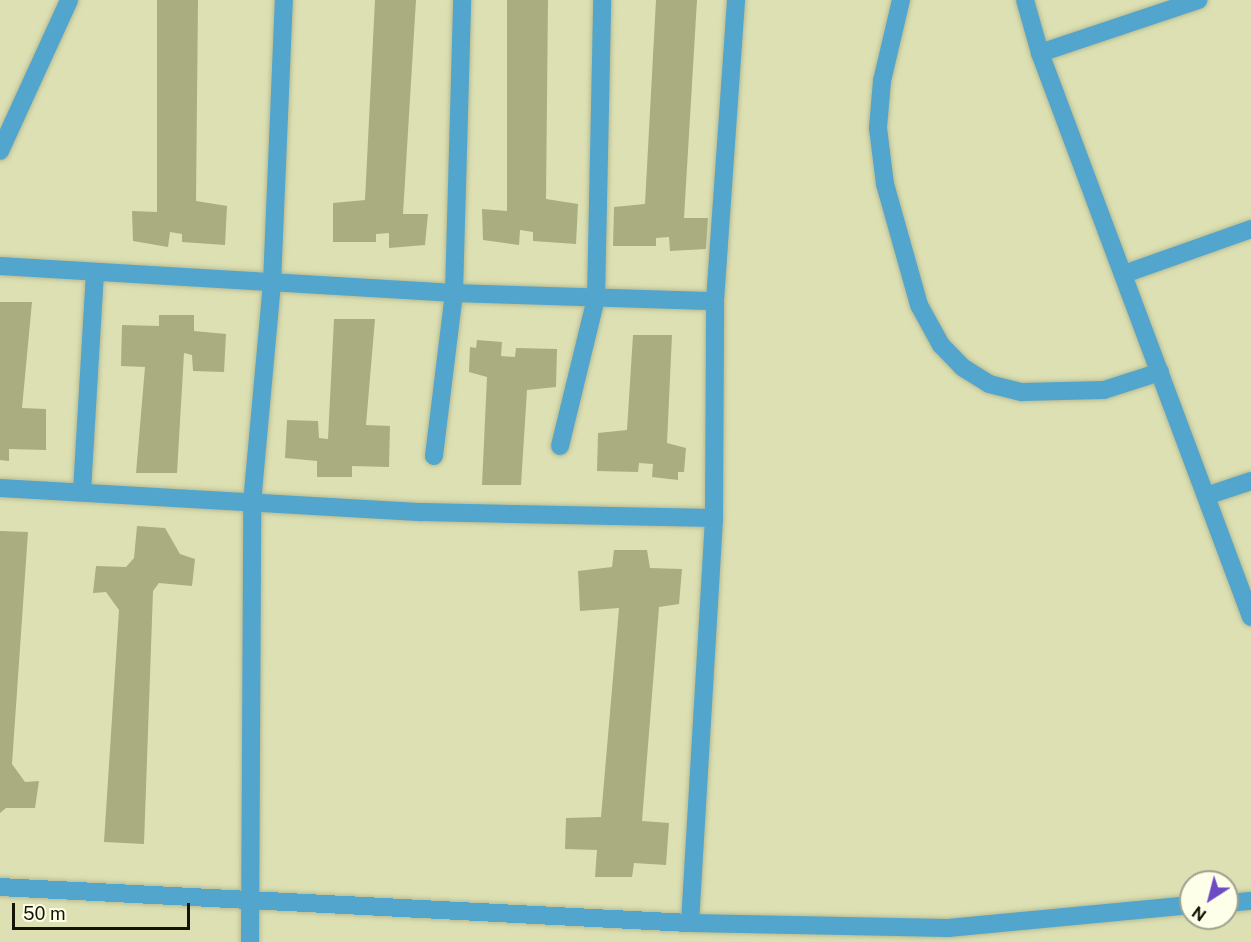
<!DOCTYPE html>
<style>
body{margin:0}
#map{position:relative;width:1251px;height:942px;overflow:hidden;background:#dce0b2;font-family:"Public Sans",sans-serif}
div>[style]{position:absolute}
.building>*{inset:0;background:#a9ad80}
.roads{filter:drop-shadow(0 0 2px #b8bb93) drop-shadow(0 0 2px #b8bb93)}
.minor>*{height:18px;margin:-9px;padding:0 9px;transform-origin:9px;border-radius:9px;background:#52a5cd}
span{translate:-50% -50%;white-space:nowrap;text-align:center;line-height:1.15;-webkit-text-stroke:5px #fdffe8;paint-order:stroke}
.north{position:absolute;left:1179px;top:870px;width:60px;height:60px;box-sizing:border-box;background:#fdffe8;border:2px solid #a0a18d;border-radius:50%;rotate:216deg;font-size:16px;font-weight:700;line-height:24px;text-align:center;color:#141404}
.north::after{content:'';display:block;margin:auto;width:21px;height:27px;background:#6c4bc4;clip-path:polygon(50% 0,100% 100%,50% 72%,0 100%)}
.scale{position:absolute;left:12px;top:903px;width:178px;height:27px;box-sizing:border-box;border:3px solid #141404;border-top:0;padding-left:8px;font-size:18px;line-height:21px;white-space:nowrap;color:#141404;-webkit-text-stroke:4px #fdffe8;paint-order:stroke}
</style>
<div id="map">
<div class="building">
<div style="clip-path:polygon(157px 0,198px 0,196px 201px,227px 206px,225px 245px,182px 242px,182px 234px,170px 232px,168px 247px,133px 241px,132px 211px,157px 212px)"></div>
<div style="clip-path:polygon(375px 0,416px 0,403px 214px,428px 214px,425px 245px,389px 248px,389px 233px,376px 234px,376px 242px,333px 242px,333px 203px,365px 200px)"></div>
<div style="clip-path:polygon(507px 0,548px 0,546px 199px,578px 204px,576px 244px,533px 241px,533px 232px,520px 230px,519px 245px,483px 240px,482px 209px,507px 211px)"></div>
<div style="clip-path:polygon(656px 0,697px 0,684px 218px,708px 218px,706px 249px,670px 251px,669px 237px,656px 238px,656px 246px,613px 246px,614px 207px,645px 204px)"></div>
<div style="clip-path:polygon(0 302px,32px 302px,22px 408px,46px 409px,46px 450px,9px 449px,9px 461px,0 460px)"></div>
<div style="clip-path:polygon(159px 315px,194px 315px,194px 331px,226px 334px,224px 372px,193px 371px,192px 355px,184px 353px,177px 473px,136px 473px,145px 367px,121px 366px,122px 325px,159px 326px)"></div>
<div style="clip-path:polygon(334px 319px,375px 319px,366px 425px,390px 426px,389px 467px,352px 466px,352px 477px,317px 477px,317px 461px,285px 458px,287px 420px,318px 421px,319px 438px,328px 439px)"></div>
<div style="clip-path:polygon(633px 335px,672px 335px,667px 443px,686px 448px,684px 472px,678px 472px,678px 480px,652px 477px,653px 464px,639px 463px,638px 472px,597px 471px,598px 433px,627px 430px)"></div>
<div style="clip-path:polygon(477px 340px,502px 342px,501px 356px,515px 357px,516px 348px,557px 349px,556px 387px,527px 390px,521px 485px,482px 485px,487px 377px,469px 372px,470px 347px,476px 348px)"></div>
<div style="clip-path:polygon(137px 526px,165px 528px,180px 554px,195px 559px,192px 586px,159px 583px,153px 591px,144px 844px,104px 842px,119px 610px,106px 592px,93px 593px,96px 566px,126px 567px,134px 558px)"></div>
<div style="clip-path:polygon(0 531px,28px 532px,12px 764px,25px 782px,39px 781px,35px 808px,6px 808px,0 813px)"></div>
<div style="clip-path:polygon(614px 550px,647px 550px,650px 568px,682px 569px,679px 604px,659px 607px,642px 821px,669px 823px,666px 865px,634px 863px,632px 877px,595px 877px,597px 850px,565px 849px,566px 818px,601px 817px,619px 608px,580px 611px,578px 571px,612px 567px)"></div>
</div>
<div class="roads">
<div class="minor">
<div style="left:901px;top:0;width:83px;rotate:103.2deg"></div>
<div style="left:882px;top:81px;width:47px;rotate:94.9deg"></div>
<div style="left:878px;top:128px;width:56px;rotate:82.9deg"></div>
<div style="left:885px;top:184px;width:126px;rotate:74.3deg"></div>
<div style="left:919px;top:305px;width:46px;rotate:61.2deg"></div>
<div style="left:941px;top:345px;width:30px;rotate:46deg"></div>
<div style="left:962px;top:367px;width:32px;rotate:32deg"></div>
<div style="left:989px;top:384px;width:34px;rotate:14deg"></div>
<div style="left:1022px;top:392px;width:82px;rotate:-1.4deg"></div>
<div style="left:1104px;top:390px;width:59px;rotate:-17.8deg"></div>
<div style="left:1025px;top:0;width:55px;rotate:74.2deg"></div>
<div style="left:1040px;top:53px;width:602px;rotate:69.49deg"></div>
<div style="left:1040px;top:53px;width:167px;rotate:-18.5deg"></div>
<div style="left:0;top:151px;width:166px;rotate:-65.4deg"></div>
<div style="left:0;top:266px;width:455px;rotate:3.4deg"></div>
<div style="left:454px;top:293px;width:261px;rotate:1.8deg"></div>
<div style="left:1124px;top:274px;width:135px;rotate:-19.5deg"></div>
<div style="left:560px;top:446px;width:152px;rotate:-76.3deg"></div>
<div style="left:596px;top:298px;width:298px;rotate:-88.8deg"></div>
<div style="left:434px;top:456px;width:164px;rotate:-83deg"></div>
<div style="left:454px;top:293px;width:293px;rotate:-88.4deg"></div>
<div style="left:0;top:488px;width:423px;rotate:3.3deg"></div>
<div style="left:422px;top:512px;width:292px;rotate:1.2deg"></div>
<div style="left:82px;top:491px;width:218px;rotate:-86.6deg"></div>
<div style="left:1209px;top:495px;width:44px;rotate:-18.4deg"></div>
<div style="left:0;top:887px;width:691px;rotate:2.99deg"></div>
<div style="left:690px;top:923px;width:258px;rotate:1.1deg"></div>
<div style="left:948px;top:928px;width:244px;rotate:-5.4deg"></div>
<div style="left:1227px;top:903px;width:24px;rotate:-5deg"></div>
<div style="left:690px;top:923px;width:406px;rotate:-86.6deg"></div>
<div style="left:714px;top:518px;width:217px;rotate:-89.7deg"></div>
<div style="left:715px;top:301px;width:302px;rotate:-86deg"></div>
<div style="left:250px;top:942px;width:439px;rotate:-89.7deg"></div>
<div style="left:252px;top:503px;width:221px;rotate:-84.8deg"></div>
<div style="left:272px;top:283px;width:283px;rotate:-87.6deg"></div>
</div>
</div>
<div class="north">N</div>
<div class="scale">50 m</div>
</div>
